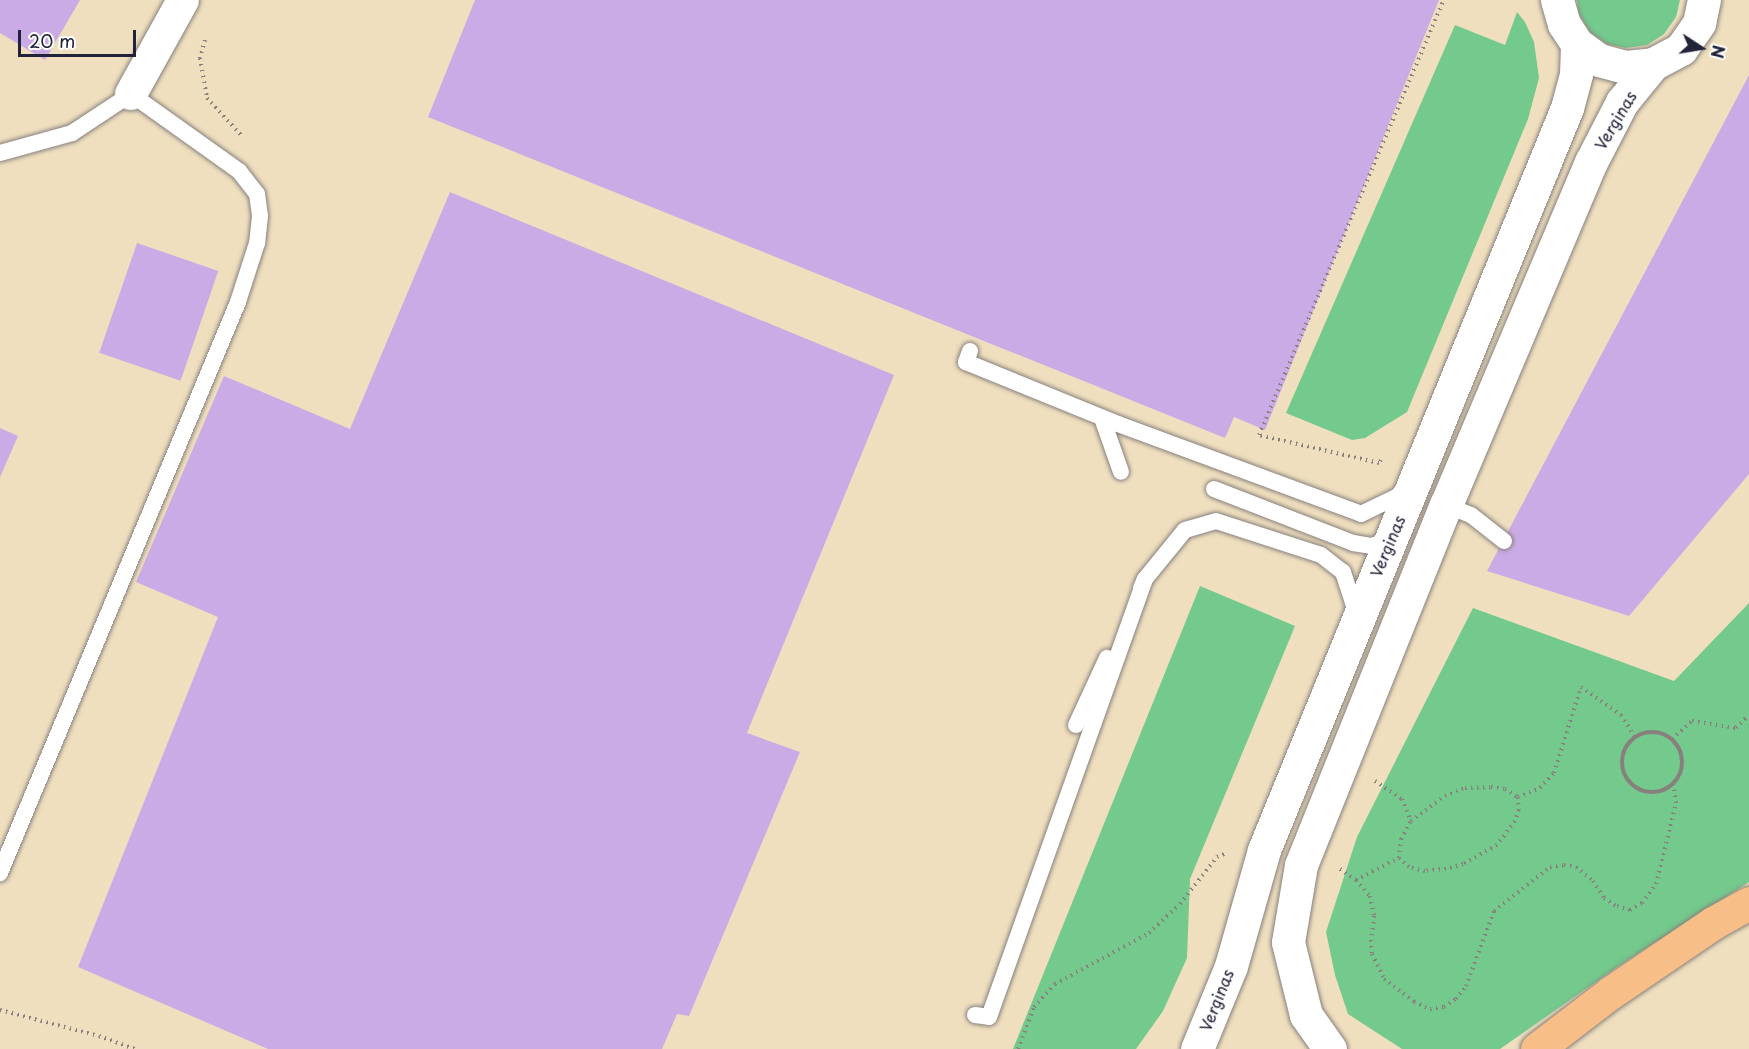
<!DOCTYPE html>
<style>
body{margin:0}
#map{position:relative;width:1749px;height:1049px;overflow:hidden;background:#efdfbf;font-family:"Playpen Sans",sans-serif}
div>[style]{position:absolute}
.green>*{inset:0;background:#74c98d}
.building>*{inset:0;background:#cbabe5;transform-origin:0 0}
.path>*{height:4px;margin-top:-2px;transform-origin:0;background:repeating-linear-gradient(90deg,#88807d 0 1.5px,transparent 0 6px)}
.path>.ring{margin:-2px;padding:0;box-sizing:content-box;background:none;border:4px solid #88807d;border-radius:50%}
.roads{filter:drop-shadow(0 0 2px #88807d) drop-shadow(0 0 2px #88807d)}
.service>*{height:16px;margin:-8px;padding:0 8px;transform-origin:8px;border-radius:8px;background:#fff}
.minor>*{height:32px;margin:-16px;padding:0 16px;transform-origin:16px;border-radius:16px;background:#fff}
.tertiary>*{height:33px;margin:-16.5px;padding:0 16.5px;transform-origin:16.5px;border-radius:16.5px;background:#fff}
.trunk>*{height:33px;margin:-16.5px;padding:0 16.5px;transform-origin:16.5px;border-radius:16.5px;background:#f7be88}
span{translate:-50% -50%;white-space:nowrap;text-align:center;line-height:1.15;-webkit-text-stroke:4.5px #fff;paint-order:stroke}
.street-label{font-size:16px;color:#22223b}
.north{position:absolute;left:1671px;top:18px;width:60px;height:60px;-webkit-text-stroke:4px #fff;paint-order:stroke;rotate:102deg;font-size:16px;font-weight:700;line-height:24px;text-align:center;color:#22223b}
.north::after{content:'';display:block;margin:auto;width:21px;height:27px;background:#22223b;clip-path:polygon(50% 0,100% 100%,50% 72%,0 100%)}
.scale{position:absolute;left:18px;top:30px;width:118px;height:27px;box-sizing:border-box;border:3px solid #22223b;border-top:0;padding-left:8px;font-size:18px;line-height:21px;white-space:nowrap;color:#22223b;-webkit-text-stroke:4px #fff;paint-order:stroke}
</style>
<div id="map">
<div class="green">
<div style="clip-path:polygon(1577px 0,1680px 0,1676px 17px,1664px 34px,1647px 45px,1626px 48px,1607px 44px,1590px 32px,1579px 14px)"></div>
<div style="clip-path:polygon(1517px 12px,1525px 22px,1534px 42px,1539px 78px,1528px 119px,1407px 412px,1365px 438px,1352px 440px,1286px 413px,1455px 25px,1505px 45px)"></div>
<div style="clip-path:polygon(1200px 586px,1295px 626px,1190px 879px,1187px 958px,1163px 1011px,1136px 1049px,1013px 1049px)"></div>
<div style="clip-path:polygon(1749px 603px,1749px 882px,1620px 965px,1500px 1049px,1402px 1049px,1348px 1014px,1335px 975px,1326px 932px,1357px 837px,1473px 608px,1674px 681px)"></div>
</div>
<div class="building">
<div style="clip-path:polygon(0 0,80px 0,45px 60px,0 33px)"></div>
<div style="clip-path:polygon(475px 0,1439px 0,1265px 430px,1234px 417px,1225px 438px,428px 117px)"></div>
<div style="clip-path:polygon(1749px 75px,1749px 474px,1629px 616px,1487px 571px)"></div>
<div style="clip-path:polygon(450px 192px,894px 375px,747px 733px,800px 752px,689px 1016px,677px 1014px,662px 1049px,268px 1049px,78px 967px,218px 617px,136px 582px,224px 376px,350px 429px)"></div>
<div style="left:137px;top:243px;width:86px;height:116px;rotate:19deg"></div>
<div style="clip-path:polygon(0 428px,18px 436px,0 477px)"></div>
</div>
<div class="path">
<div style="left:205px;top:40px;width:19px;rotate:106deg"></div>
<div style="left:200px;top:58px;width:41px;rotate:80.1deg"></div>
<div style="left:207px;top:98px;width:50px;rotate:47.4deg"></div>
<div style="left:1381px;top:460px;width:4px;rotate:124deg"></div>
<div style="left:1379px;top:463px;width:123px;rotate:-166.9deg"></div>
<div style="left:1259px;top:435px;width:473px;rotate:-67deg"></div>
<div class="ring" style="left:1622px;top:732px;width:56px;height:56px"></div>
<div style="left:1672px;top:739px;width:27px;rotate:-42deg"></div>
<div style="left:1692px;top:721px;width:45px;rotate:9deg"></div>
<div style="left:1736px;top:728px;width:18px;rotate:-45deg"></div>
<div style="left:1375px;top:781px;width:32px;rotate:34deg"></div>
<div style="left:1402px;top:799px;width:24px;rotate:68deg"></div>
<div style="left:1491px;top:787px;width:14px;rotate:8deg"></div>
<div style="left:1505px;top:789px;width:15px;rotate:32deg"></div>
<div style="left:1518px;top:797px;width:13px;rotate:86deg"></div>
<div style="left:1519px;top:810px;width:12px;rotate:110deg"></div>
<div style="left:1515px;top:821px;width:30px;rotate:127deg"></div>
<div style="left:1497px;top:845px;width:39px;rotate:151deg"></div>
<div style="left:1463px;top:864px;width:18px;rotate:164deg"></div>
<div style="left:1446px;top:869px;width:21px;rotate:175deg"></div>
<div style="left:1425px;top:871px;width:16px;rotate:-166deg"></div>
<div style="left:1409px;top:867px;width:13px;rotate:-138deg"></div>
<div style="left:1399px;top:858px;width:19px;rotate:-84deg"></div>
<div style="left:1401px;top:839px;width:21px;rotate:-61deg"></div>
<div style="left:1411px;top:821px;width:42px;rotate:-36.3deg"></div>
<div style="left:1445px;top:796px;width:22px;rotate:-22deg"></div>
<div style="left:1465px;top:788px;width:26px;rotate:-2deg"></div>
<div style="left:1518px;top:797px;width:24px;rotate:-22deg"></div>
<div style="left:1540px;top:788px;width:21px;rotate:-47deg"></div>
<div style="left:1554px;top:773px;width:90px;rotate:-72.6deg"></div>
<div style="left:1581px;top:687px;width:49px;rotate:35deg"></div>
<div style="left:1621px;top:715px;width:26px;rotate:58deg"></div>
<div style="left:1340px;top:869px;width:19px;rotate:35deg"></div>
<div style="left:1356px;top:880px;width:21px;rotate:49deg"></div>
<div style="left:1370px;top:896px;width:20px;rotate:79deg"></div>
<div style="left:1374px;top:916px;width:24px;rotate:97deg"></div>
<div style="left:1371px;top:940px;width:14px;rotate:86deg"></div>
<div style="left:1372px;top:954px;width:28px;rotate:64deg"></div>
<div style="left:1384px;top:979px;width:38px;rotate:37deg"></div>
<div style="left:1414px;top:1002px;width:17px;rotate:24deg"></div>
<div style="left:1430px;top:1009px;width:14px;rotate:-8deg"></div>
<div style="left:1444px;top:1007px;width:14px;rotate:-34deg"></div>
<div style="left:1456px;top:999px;width:16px;rotate:-52deg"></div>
<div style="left:1466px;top:986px;width:80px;rotate:-69.5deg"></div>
<div style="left:1494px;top:911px;width:71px;rotate:-38.2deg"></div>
<div style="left:1550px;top:867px;width:14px;rotate:-8deg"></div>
<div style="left:1564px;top:865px;width:12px;rotate:9deg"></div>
<div style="left:1576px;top:867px;width:22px;rotate:39deg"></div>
<div style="left:1593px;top:881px;width:20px;rotate:57deg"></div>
<div style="left:1604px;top:898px;width:15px;rotate:32deg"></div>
<div style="left:1617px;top:906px;width:14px;rotate:17deg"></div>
<div style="left:1630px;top:910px;width:14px;rotate:-30deg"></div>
<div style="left:1642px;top:903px;width:24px;rotate:-54deg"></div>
<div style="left:1656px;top:884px;width:83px;rotate:-76.1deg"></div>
<div style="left:1676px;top:803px;width:19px;rotate:-99deg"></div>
<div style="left:1356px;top:880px;width:48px;rotate:-27.1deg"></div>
<div style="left:0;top:1010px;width:102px;rotate:14.7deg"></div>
<div style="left:99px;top:1036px;width:38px;rotate:20deg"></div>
<div style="left:1018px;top:1049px;width:45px;rotate:-69.1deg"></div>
<div style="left:1034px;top:1007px;width:31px;rotate:-48deg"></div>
<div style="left:1055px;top:984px;width:107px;rotate:-28.5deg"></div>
<div style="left:1149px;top:933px;width:42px;rotate:-43.1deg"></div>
<div style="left:1180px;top:904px;width:60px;rotate:-51.8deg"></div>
<div style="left:1217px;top:857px;width:8px;rotate:-23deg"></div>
</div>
<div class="roads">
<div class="service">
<div style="left:0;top:153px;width:75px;rotate:-15.5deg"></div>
<div style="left:72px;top:133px;width:71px;rotate:-33.5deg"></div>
<div style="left:131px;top:94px;width:133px;rotate:35.5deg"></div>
<div style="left:239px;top:171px;width:29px;rotate:52deg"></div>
<div style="left:257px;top:194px;width:22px;rotate:82deg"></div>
<div style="left:260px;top:216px;width:27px;rotate:96deg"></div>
<div style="left:257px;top:243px;width:62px;rotate:107.9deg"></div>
<div style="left:238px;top:302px;width:619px;rotate:112.63deg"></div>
<div style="left:970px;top:351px;width:12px;rotate:110deg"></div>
<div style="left:966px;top:362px;width:164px;rotate:22.2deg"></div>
<div style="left:1118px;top:424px;width:259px;rotate:20.3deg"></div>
<div style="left:1361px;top:514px;width:41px;rotate:-25.9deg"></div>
<div style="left:1398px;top:496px;width:11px;rotate:-52deg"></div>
<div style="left:1102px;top:418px;width:57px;rotate:70.6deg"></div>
<div style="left:1214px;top:489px;width:149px;rotate:21.2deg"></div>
<div style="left:1353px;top:543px;width:18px;rotate:9deg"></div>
<div style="left:1371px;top:546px;width:19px;rotate:-18deg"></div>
<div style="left:1446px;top:505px;width:27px;rotate:22deg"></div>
<div style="left:1471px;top:515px;width:42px;rotate:38.2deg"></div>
<div style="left:1141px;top:588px;width:10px;rotate:-66deg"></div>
<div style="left:1145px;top:579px;width:63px;rotate:-50.8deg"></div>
<div style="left:1185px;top:530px;width:32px;rotate:-16deg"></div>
<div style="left:1216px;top:521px;width:110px;rotate:17.9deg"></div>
<div style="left:1321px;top:555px;width:28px;rotate:38deg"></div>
<div style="left:1343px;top:572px;width:45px;rotate:72deg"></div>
<div style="left:1076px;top:725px;width:74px;rotate:-65.2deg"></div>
<div style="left:975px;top:1015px;width:14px;rotate:8deg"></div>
<div style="left:989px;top:1017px;width:465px;rotate:-70.4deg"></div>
</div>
<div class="minor">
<div style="left:131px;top:94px;width:107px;rotate:-61deg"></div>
</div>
<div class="tertiary">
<div style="left:1557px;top:0;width:25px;rotate:74deg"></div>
<div style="left:1564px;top:24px;width:24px;rotate:57deg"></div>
<div style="left:1577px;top:44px;width:27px;rotate:36deg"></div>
<div style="left:1599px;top:60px;width:28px;rotate:15deg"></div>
<div style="left:1626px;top:67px;width:27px;rotate:-6deg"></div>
<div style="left:1653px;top:64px;width:32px;rotate:-28deg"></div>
<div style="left:1681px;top:49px;width:32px;rotate:-55deg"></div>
<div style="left:1699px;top:23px;width:24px;rotate:-78deg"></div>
<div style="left:1197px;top:1049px;width:90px;rotate:-67.7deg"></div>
<div style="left:1231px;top:966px;width:121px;rotate:-74.1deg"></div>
<div style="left:1264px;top:850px;width:801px;rotate:-67.79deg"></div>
<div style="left:1567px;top:108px;width:35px;rotate:-75deg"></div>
<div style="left:1576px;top:74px;width:30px;rotate:-88deg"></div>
<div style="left:1330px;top:1049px;width:42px;rotate:-125.2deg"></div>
<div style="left:1306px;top:1015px;width:75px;rotate:-103.9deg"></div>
<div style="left:1288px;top:942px;width:78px;rotate:-80.4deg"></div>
<div style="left:1301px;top:865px;width:388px;rotate:-68.1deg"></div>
<div style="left:1446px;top:505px;width:372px;rotate:-67.1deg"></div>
<div style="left:1591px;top:162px;width:68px;rotate:-62.7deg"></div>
<div style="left:1622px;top:102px;width:49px;rotate:-50.8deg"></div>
</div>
<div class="trunk">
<div style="left:1537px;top:1049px;width:92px;rotate:-37.5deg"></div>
<div style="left:1610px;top:993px;width:125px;rotate:-34.2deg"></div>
<div style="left:1713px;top:923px;width:41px;rotate:-29.1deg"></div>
</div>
</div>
<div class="street-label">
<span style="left:1615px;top:120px;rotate:-59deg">Verginas</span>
<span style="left:1387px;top:546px;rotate:-67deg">Verginas</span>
<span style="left:1216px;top:1000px;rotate:-68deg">Verginas</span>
</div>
<div class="north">N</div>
<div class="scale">20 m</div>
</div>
